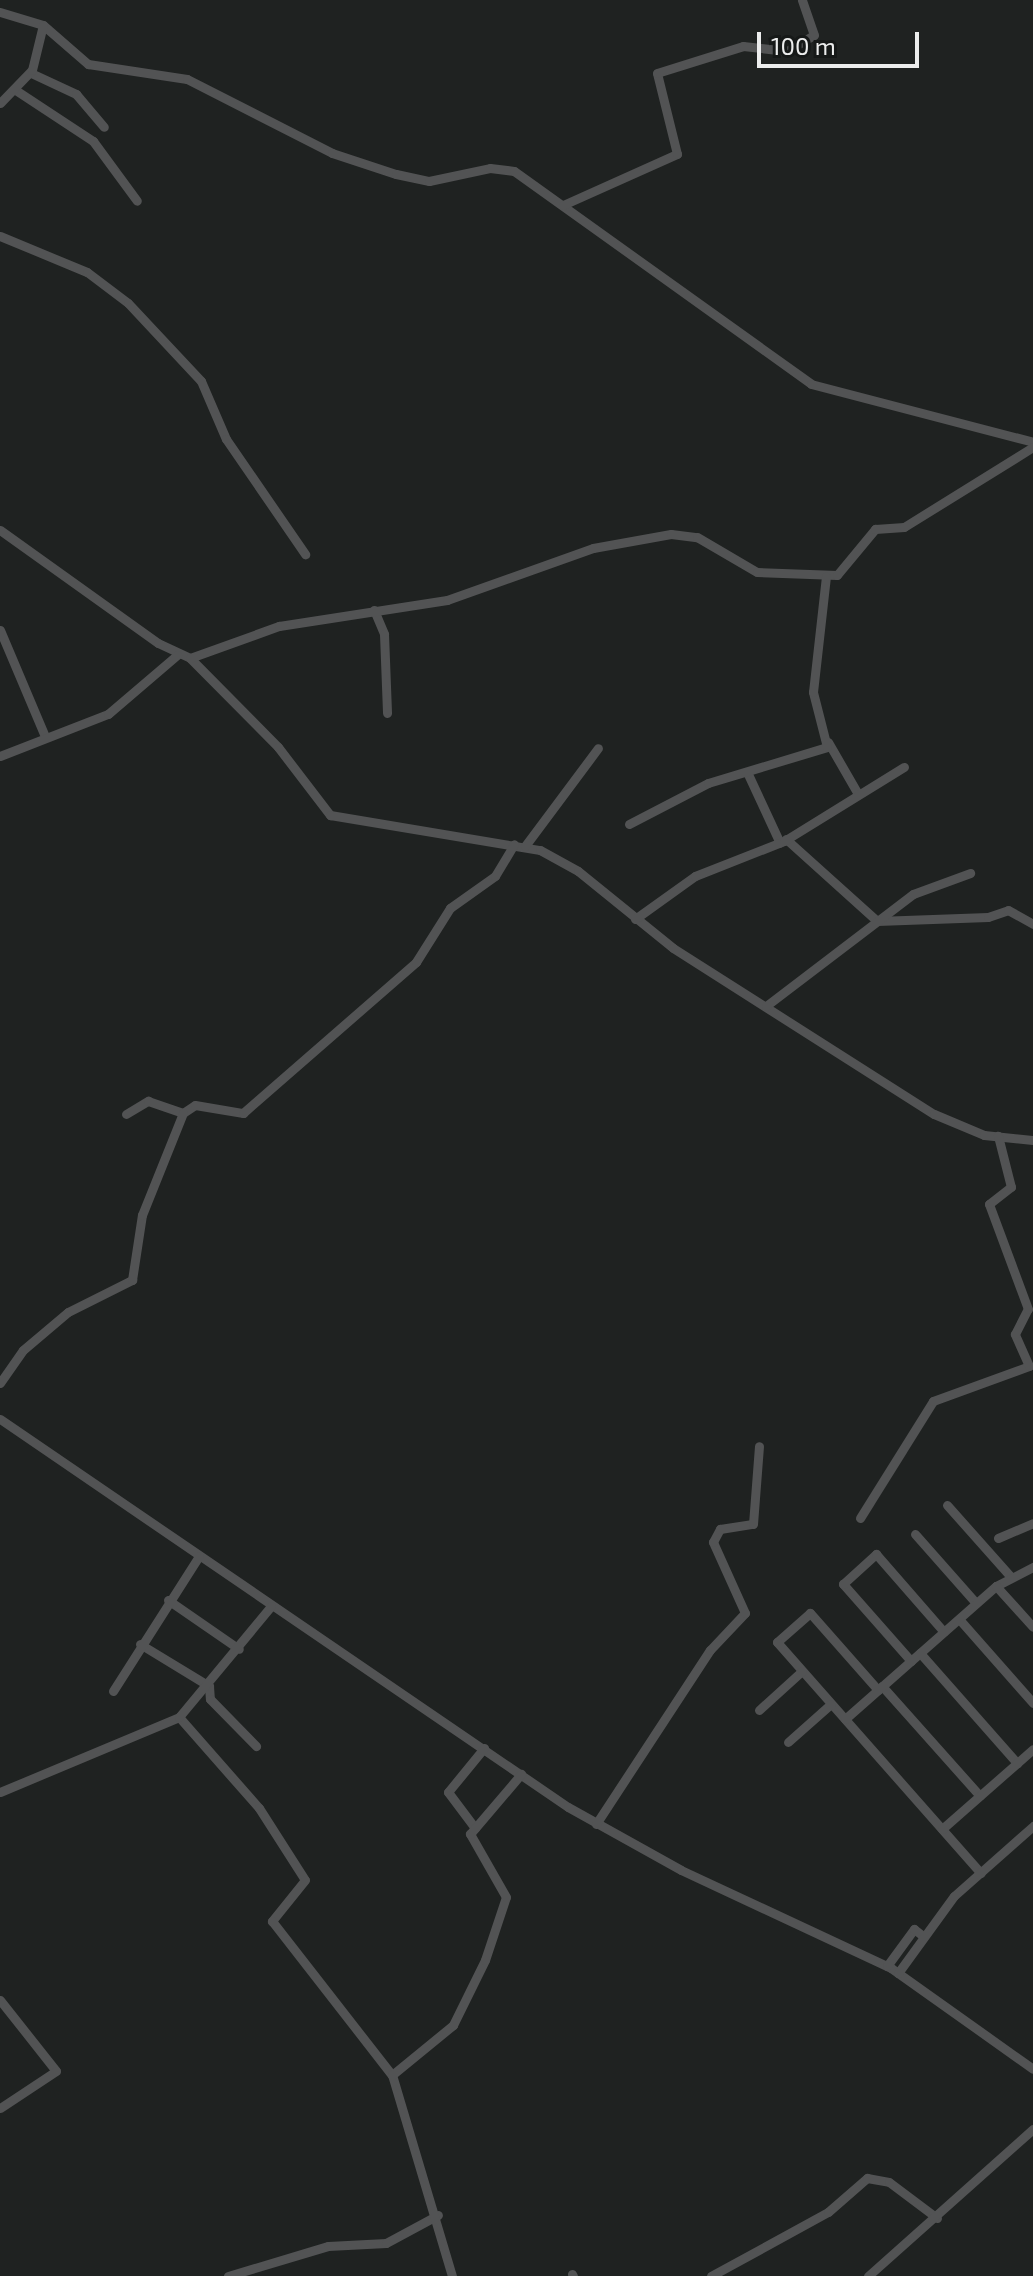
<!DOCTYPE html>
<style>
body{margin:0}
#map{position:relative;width:1033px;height:2276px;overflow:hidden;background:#1f2221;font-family:"Exo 2",sans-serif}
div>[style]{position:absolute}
.street>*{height:9px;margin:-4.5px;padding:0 4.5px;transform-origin:4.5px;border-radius:4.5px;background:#525354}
span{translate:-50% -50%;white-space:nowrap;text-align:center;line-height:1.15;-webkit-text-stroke:6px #161918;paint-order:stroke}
.scale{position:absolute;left:757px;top:32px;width:162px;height:36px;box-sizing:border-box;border:4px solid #eceded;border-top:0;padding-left:10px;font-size:24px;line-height:28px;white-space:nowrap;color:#eceded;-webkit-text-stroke:6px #161918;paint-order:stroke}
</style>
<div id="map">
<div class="street">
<div style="left:0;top:12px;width:45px;rotate:16.8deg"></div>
<div style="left:43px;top:25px;width:60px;rotate:40.9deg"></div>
<div style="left:88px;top:64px;width:100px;rotate:8.6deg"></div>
<div style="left:187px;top:79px;width:163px;rotate:27deg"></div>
<div style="left:332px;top:153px;width:67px;rotate:18.2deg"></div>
<div style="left:396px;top:174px;width:34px;rotate:12deg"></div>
<div style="left:429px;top:181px;width:62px;rotate:-12deg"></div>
<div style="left:490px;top:168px;width:24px;rotate:7deg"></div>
<div style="left:514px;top:171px;width:365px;rotate:35.6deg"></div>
<div style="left:811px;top:384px;width:229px;rotate:14.6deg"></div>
<div style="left:31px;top:73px;width:50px;rotate:25deg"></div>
<div style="left:76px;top:94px;width:43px;rotate:49.7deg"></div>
<div style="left:14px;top:89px;width:95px;rotate:33.4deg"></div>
<div style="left:93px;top:141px;width:74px;rotate:53.7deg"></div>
<div style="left:0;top:103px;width:46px;rotate:-45.9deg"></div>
<div style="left:32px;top:70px;width:46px;rotate:-76.3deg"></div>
<div style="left:563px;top:205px;width:125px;rotate:-24.1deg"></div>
<div style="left:677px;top:154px;width:83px;rotate:-103.9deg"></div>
<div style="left:657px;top:73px;width:90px;rotate:-17.4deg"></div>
<div style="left:743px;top:46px;width:44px;rotate:6.5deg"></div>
<div style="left:787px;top:51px;width:31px;rotate:-31deg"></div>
<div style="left:814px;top:35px;width:37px;rotate:-109deg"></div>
<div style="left:0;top:236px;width:94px;rotate:22.5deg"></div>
<div style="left:87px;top:272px;width:51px;rotate:37.1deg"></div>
<div style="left:128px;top:303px;width:107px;rotate:46.9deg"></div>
<div style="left:201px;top:381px;width:63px;rotate:66.7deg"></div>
<div style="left:226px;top:439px;width:140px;rotate:55.5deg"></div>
<div style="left:0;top:530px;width:194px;rotate:35.6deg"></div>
<div style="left:158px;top:643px;width:35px;rotate:25deg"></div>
<div style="left:190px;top:658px;width:125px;rotate:45.3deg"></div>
<div style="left:278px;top:747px;width:86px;rotate:52.6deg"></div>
<div style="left:330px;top:815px;width:213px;rotate:9.5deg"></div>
<div style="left:540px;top:850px;width:43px;rotate:28.9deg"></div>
<div style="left:578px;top:871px;width:122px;rotate:39deg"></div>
<div style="left:673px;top:948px;width:309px;rotate:32.5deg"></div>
<div style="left:934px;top:1114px;width:54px;rotate:22.8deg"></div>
<div style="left:984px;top:1135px;width:49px;rotate:5.8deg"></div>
<div style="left:374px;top:610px;width:26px;rotate:67deg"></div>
<div style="left:384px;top:634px;width:79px;rotate:87.8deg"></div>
<div style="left:0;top:630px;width:113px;rotate:67.1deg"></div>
<div style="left:190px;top:658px;width:95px;rotate:-19.8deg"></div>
<div style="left:279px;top:626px;width:170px;rotate:-8.8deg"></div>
<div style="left:447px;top:600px;width:155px;rotate:-19.6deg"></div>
<div style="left:593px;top:548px;width:79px;rotate:-10.2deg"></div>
<div style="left:671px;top:534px;width:26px;rotate:7deg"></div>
<div style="left:697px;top:537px;width:69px;rotate:30.3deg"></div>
<div style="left:757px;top:572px;width:80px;rotate:2.1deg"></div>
<div style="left:837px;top:575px;width:60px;rotate:-50.4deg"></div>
<div style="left:875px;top:529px;width:29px;rotate:-4deg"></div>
<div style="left:904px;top:527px;width:152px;rotate:-31.8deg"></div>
<div style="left:828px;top:742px;width:60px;rotate:60deg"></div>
<div style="left:0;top:756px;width:116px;rotate:-21.3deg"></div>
<div style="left:108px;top:714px;width:91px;rotate:-40.5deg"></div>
<div style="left:747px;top:772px;width:78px;rotate:65.1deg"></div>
<div style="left:629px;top:824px;width:89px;rotate:-27.4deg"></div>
<div style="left:708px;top:783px;width:124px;rotate:-16.8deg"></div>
<div style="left:827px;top:747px;width:57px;rotate:-104.3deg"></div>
<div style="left:813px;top:692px;width:116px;rotate:-83.6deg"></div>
<div style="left:786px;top:839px;width:122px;rotate:42deg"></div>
<div style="left:877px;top:921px;width:111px;rotate:-2.1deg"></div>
<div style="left:988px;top:917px;width:21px;rotate:-19deg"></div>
<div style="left:1008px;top:910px;width:29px;rotate:29deg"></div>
<div style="left:525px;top:846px;width:122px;rotate:-53.3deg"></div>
<div style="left:635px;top:919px;width:74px;rotate:-35.6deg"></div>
<div style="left:695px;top:876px;width:96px;rotate:-21.5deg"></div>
<div style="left:784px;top:841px;width:141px;rotate:-31.7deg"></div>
<div style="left:766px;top:1006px;width:185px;rotate:-37.3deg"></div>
<div style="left:913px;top:894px;width:61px;rotate:-20.2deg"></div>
<div style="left:126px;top:1114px;width:26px;rotate:-31deg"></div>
<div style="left:148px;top:1101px;width:37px;rotate:19deg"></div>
<div style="left:183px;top:1113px;width:14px;rotate:-34deg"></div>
<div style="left:195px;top:1105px;width:49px;rotate:9.5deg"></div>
<div style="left:243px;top:1113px;width:230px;rotate:-41.1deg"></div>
<div style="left:416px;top:962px;width:64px;rotate:-57.8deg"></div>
<div style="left:450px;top:908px;width:55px;rotate:-35.4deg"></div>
<div style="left:495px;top:876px;width:37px;rotate:-59deg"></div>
<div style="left:0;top:1383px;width:40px;rotate:-55.1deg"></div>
<div style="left:23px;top:1350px;width:59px;rotate:-40.2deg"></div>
<div style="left:68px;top:1312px;width:72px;rotate:-26.6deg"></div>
<div style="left:132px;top:1280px;width:66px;rotate:-81.3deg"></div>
<div style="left:142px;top:1215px;width:110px;rotate:-68.1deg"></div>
<div style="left:0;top:1419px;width:688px;rotate:34.34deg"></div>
<div style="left:568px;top:1807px;width:129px;rotate:29.1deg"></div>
<div style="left:681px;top:1870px;width:232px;rotate:25deg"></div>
<div style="left:891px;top:1968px;width:174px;rotate:35.4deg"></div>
<div style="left:947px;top:1505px;width:96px;rotate:48.4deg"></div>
<div style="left:860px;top:1518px;width:138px;rotate:-58deg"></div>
<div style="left:933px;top:1401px;width:102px;rotate:-20deg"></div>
<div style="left:1029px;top:1366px;width:35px;rotate:-114deg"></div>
<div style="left:1015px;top:1334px;width:28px;rotate:-63deg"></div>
<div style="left:1028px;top:1309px;width:112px;rotate:-110.4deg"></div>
<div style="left:989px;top:1204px;width:28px;rotate:-38deg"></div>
<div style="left:1011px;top:1187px;width:53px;rotate:-104.3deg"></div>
<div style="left:915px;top:1534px;width:92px;rotate:48.5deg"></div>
<div style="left:998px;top:1538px;width:38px;rotate:-23deg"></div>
<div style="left:996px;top:1586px;width:42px;rotate:-27.2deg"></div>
<div style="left:168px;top:1600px;width:86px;rotate:34.6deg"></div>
<div style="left:959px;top:1619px;width:112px;rotate:48.6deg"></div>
<div style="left:140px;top:1644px;width:81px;rotate:31.3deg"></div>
<div style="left:209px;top:1686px;width:13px;rotate:86deg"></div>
<div style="left:210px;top:1699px;width:66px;rotate:45.6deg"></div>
<div style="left:920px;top:1653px;width:147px;rotate:48.6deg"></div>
<div style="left:911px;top:1661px;width:103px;rotate:-131.4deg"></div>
<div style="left:843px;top:1584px;width:45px;rotate:-42.3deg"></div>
<div style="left:876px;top:1554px;width:103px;rotate:48.9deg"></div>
<div style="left:882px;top:1686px;width:147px;rotate:48.3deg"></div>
<div style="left:878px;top:1690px;width:103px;rotate:-131.4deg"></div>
<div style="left:810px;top:1613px;width:44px;rotate:138.7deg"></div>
<div style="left:777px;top:1642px;width:308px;rotate:48.6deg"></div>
<div style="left:113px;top:1691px;width:160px;rotate:-57.5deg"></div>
<div style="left:759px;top:1710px;width:58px;rotate:-42.2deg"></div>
<div style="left:179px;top:1717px;width:121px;rotate:48.7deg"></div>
<div style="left:259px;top:1808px;width:85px;rotate:57.4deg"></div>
<div style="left:305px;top:1880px;width:53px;rotate:128.8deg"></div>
<div style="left:272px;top:1921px;width:195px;rotate:52.1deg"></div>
<div style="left:845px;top:1719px;width:201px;rotate:-41.4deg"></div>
<div style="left:996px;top:1586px;width:55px;rotate:47.9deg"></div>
<div style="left:788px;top:1742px;width:57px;rotate:-41.5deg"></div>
<div style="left:0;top:1792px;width:194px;rotate:-22.7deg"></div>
<div style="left:179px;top:1717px;width:144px;rotate:-50.3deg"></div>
<div style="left:596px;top:1824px;width:208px;rotate:-56.8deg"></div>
<div style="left:710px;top:1650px;width:51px;rotate:-46.6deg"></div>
<div style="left:745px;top:1613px;width:78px;rotate:-114.3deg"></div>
<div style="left:713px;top:1542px;width:15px;rotate:-62deg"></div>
<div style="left:720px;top:1529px;width:33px;rotate:-9deg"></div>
<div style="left:753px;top:1524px;width:78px;rotate:-85.6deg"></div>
<div style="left:475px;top:1828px;width:45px;rotate:-126.9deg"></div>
<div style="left:448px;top:1792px;width:57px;rotate:-50.7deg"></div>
<div style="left:942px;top:1829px;width:121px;rotate:-41.3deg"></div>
<div style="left:887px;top:1966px;width:46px;rotate:-53.9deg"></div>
<div style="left:914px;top:1929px;width:11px;rotate:38deg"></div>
<div style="left:898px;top:1973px;width:95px;rotate:-54deg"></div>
<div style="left:954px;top:1896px;width:106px;rotate:-41.5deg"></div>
<div style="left:0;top:2000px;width:90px;rotate:51.7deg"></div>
<div style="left:56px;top:2071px;width:67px;rotate:146.5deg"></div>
<div style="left:572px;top:2274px;width:2px;rotate:63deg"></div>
<div style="left:228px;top:2276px;width:104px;rotate:-16.7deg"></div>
<div style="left:328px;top:2246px;width:58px;rotate:-3deg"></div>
<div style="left:386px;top:2243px;width:59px;rotate:-28.3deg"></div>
<div style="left:452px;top:2276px;width:210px;rotate:-106.6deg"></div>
<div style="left:392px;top:2075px;width:79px;rotate:-39.3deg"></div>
<div style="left:453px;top:2025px;width:72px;rotate:-63.8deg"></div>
<div style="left:485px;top:1960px;width:66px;rotate:-71.6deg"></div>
<div style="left:506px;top:1897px;width:73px;rotate:-119.7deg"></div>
<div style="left:470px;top:1834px;width:79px;rotate:-49.6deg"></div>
<div style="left:711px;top:2276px;width:133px;rotate:-28.7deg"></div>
<div style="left:828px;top:2212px;width:52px;rotate:-41.1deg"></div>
<div style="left:867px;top:2178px;width:22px;rotate:10deg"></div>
<div style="left:889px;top:2182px;width:60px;rotate:36.9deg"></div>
<div style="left:868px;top:2276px;width:221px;rotate:-41.7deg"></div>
</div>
<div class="scale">100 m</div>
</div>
